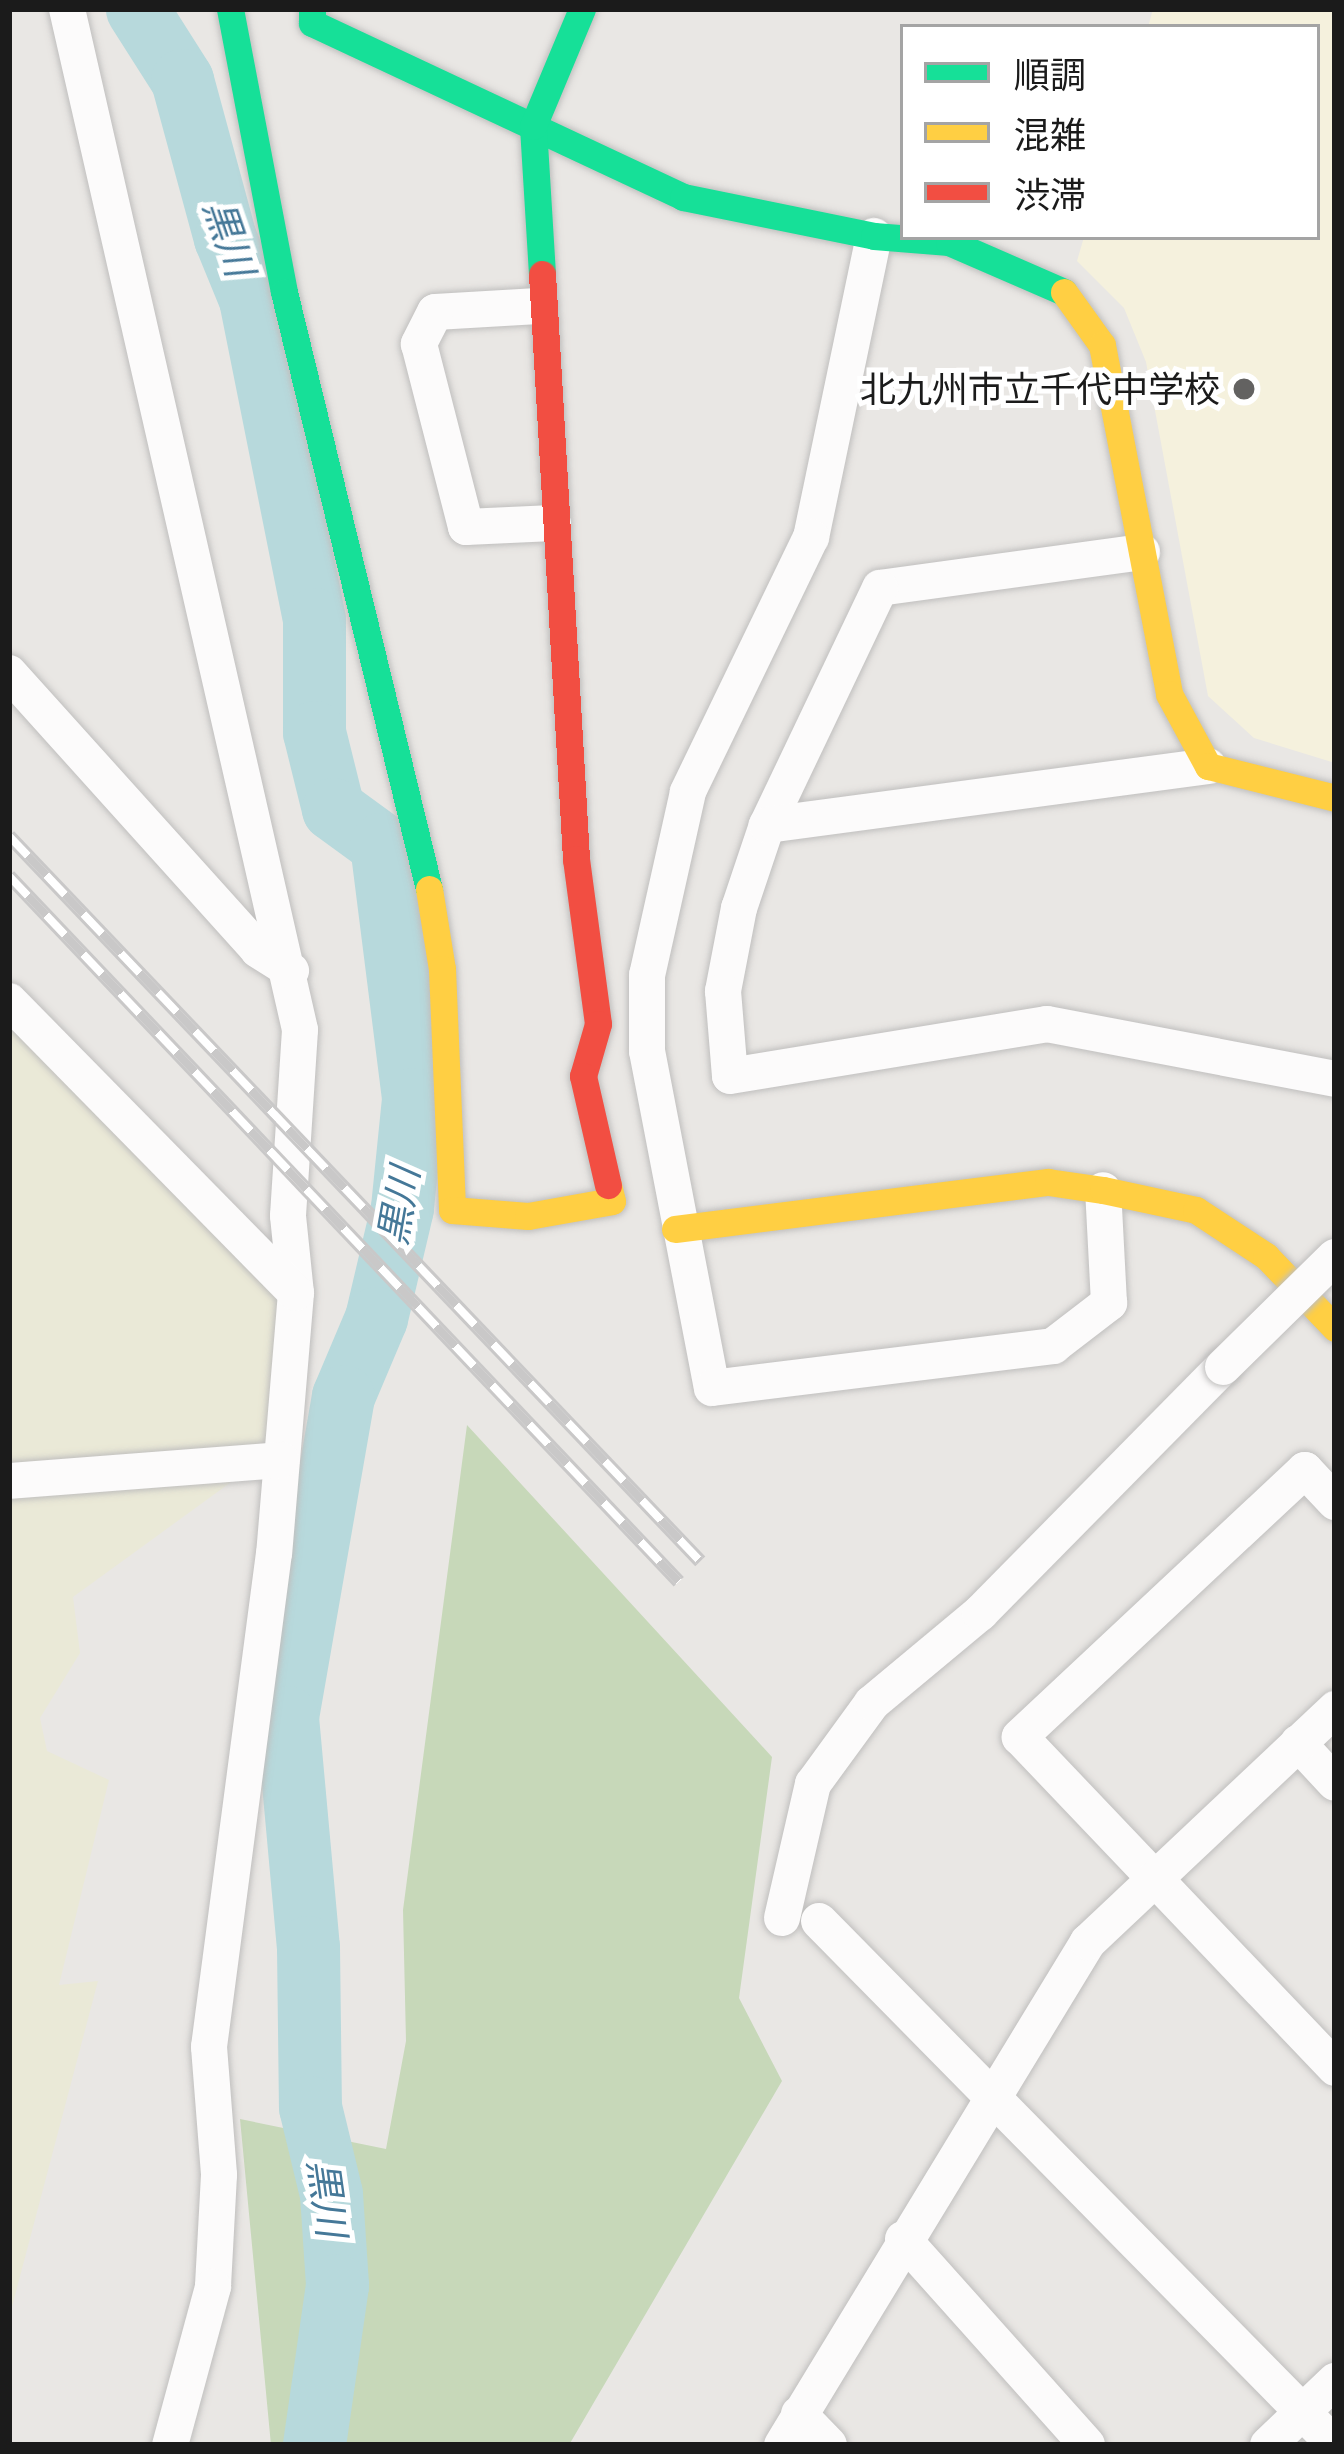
<!DOCTYPE html>
<meta charset="utf-8">
<style>
body{margin:0}
#map{position:relative;width:1344px;height:2454px;overflow:hidden;background:#e9e7e4;font-family:"PT Sans Narrow","Noto Sans JP",sans-serif}
div>[style]{position:absolute}
.education>*{inset:0;background:#f5f1dd}
.farmland>*{inset:0;background:#eae9d7}
.forest>*{inset:0;background:#c7d8b9}
.river>*{height:63px;margin:-31.5px;padding:0 31.5px;transform-origin:31.5px;border-radius:31.5px;background:#b7d9dc}
.roads{filter:drop-shadow(0 0 3px #c0bfbe) drop-shadow(0 0 3px #c0bfbe)}
.street>*{height:36px;margin:-18px;padding:0 18px;transform-origin:18px;border-radius:18px;background:#fcfbfb}
.fast>*{height:27px;margin:-13.5px;padding:0 13.5px;transform-origin:13.5px;border-radius:13.5px;background:#16e098}
.slow>*{height:27px;margin:-13.5px;padding:0 13.5px;transform-origin:13.5px;border-radius:13.5px;background:#ffcf43}
.jam>*{height:27px;margin:-13.5px;padding:0 13.5px;transform-origin:13.5px;border-radius:13.5px;background:#f24e42}
.rail>*{height:14px;margin-top:-7px;transform-origin:0;background:repeating-linear-gradient(90deg,#fff 0 27px,#c9c8c8 0 54px);box-sizing:border-box;border-block:3px solid #c9c8c8}
.bridges{filter:drop-shadow(0 0 3px #c0bfbe) drop-shadow(0 0 3px #c0bfbe)}
.street-bridge>*{height:36px;margin:-18px;padding:0 18px;transform-origin:18px;border-radius:18px;background:#fcfbfb}
.dots>*{width:33px;height:33px;translate:-50% -50%;box-sizing:border-box;border:6px solid #fff;border-radius:50%}
span{translate:-50% -50%;white-space:nowrap;text-align:center;line-height:1.15;-webkit-text-stroke:10px #fff;paint-order:stroke}
.poi-label{font-size:36px;color:#1b1b1b}
.right{translate:-100% -50%;text-align:right}
.water-label{font-size:39px;color:#457898;font-style:italic}
.frame{position:absolute;inset:0;border:12px solid #1b1b1b;pointer-events:none}
.legend{position:absolute;left:900px;top:24px;width:420px;height:216px;box-sizing:border-box;background:#fff;border:3px solid #a4a4a4;margin:0;padding:15px 21px;list-style:none;font-size:36px;color:#1b1b1b}
.legend li{display:flex;align-items:center;gap:24px;height:60px}
.legend b{width:60px;border:3px solid #a4a4a4}
</style>
<div id="map">
<div class="education">
<div style="clip-path:polygon(1153px 9px,1335px 9px,1335px 763px,1254px 738px,1208px 696px,1146px 362px,1124px 308px,1077px 261px,1084px 237px,1317px 237px,1317px 27px,1148px 27px)"></div>
</div>
<div class="farmland">
<div style="clip-path:polygon(9px 1026px,281px 1301px,268px 1446px,9px 1467px)"></div>
<div style="clip-path:polygon(234px 1480px,73px 1597px,80px 1653px,40px 1718px,47px 1751px,109px 1780px,59px 1985px,98px 1981px,9px 2318px,9px 1497px)"></div>
</div>
<div class="forest">
<div style="clip-path:polygon(467px 1425px,772px 1757px,739px 1998px,782px 2081px,569px 2445px,271px 2445px,240px 2119px,386px 2149px,406px 2041px,403px 1910px)"></div>
</div>
<div class="river">
<div style="left:137px;top:9px;width:84px;rotate:57.6deg"></div>
<div style="left:182px;top:80px;width:164px;rotate:74.8deg"></div>
<div style="left:225px;top:238px;width:66px;rotate:67.7deg"></div>
<div style="left:250px;top:299px;width:326px;rotate:78.7deg"></div>
<div style="left:314px;top:619px;width:113px;rotate:90deg"></div>
<div style="left:314px;top:732px;width:79px;rotate:76.1deg"></div>
<div style="left:333px;top:809px;width:59px;rotate:36.1deg"></div>
<div style="left:381px;top:844px;width:257px;rotate:82.8deg"></div>
<div style="left:413px;top:1099px;width:110px;rotate:95.8deg"></div>
<div style="left:402px;top:1208px;width:113px;rotate:103.3deg"></div>
<div style="left:376px;top:1318px;width:85px;rotate:112.9deg"></div>
<div style="left:343px;top:1396px;width:326px;rotate:99.9deg"></div>
<div style="left:287px;top:1717px;width:231px;rotate:84.8deg"></div>
<div style="left:308px;top:1947px;width:160px;rotate:89.3deg"></div>
<div style="left:310px;top:2107px;width:89px;rotate:76.4deg"></div>
<div style="left:331px;top:2194px;width:91px;rotate:86.2deg"></div>
<div style="left:337px;top:2285px;width:162px;rotate:98.2deg"></div>
</div>
<div class="roads">
<div class="street">
<div style="left:67px;top:9px;width:1047px;rotate:77.14deg"></div>
<div style="left:300px;top:1030px;width:186px;rotate:93.7deg"></div>
<div style="left:288px;top:1216px;width:77px;rotate:84.1deg"></div>
<div style="left:296px;top:1293px;width:261px;rotate:94.8deg"></div>
<div style="left:274px;top:1553px;width:498px;rotate:97.5deg"></div>
<div style="left:209px;top:2047px;width:128px;rotate:85.5deg"></div>
<div style="left:219px;top:2175px;width:112px;rotate:93.1deg"></div>
<div style="left:213px;top:2287px;width:164px;rotate:105.2deg"></div>
<div style="left:874px;top:236px;width:308px;rotate:101.8deg"></div>
<div style="left:811px;top:537px;width:283px;rotate:115.8deg"></div>
<div style="left:688px;top:792px;width:188px;rotate:102.6deg"></div>
<div style="left:647px;top:975px;width:76px;rotate:90deg"></div>
<div style="left:647px;top:1051px;width:343px;rotate:79.1deg"></div>
<div style="left:712px;top:1388px;width:344px;rotate:-7deg"></div>
<div style="left:1053px;top:1346px;width:71px;rotate:-37.5deg"></div>
<div style="left:1109px;top:1303px;width:113px;rotate:-93deg"></div>
<div style="left:538px;top:306px;width:103px;rotate:176.7deg"></div>
<div style="left:435px;top:312px;width:36px;rotate:117deg"></div>
<div style="left:419px;top:344px;width:189px;rotate:75.6deg"></div>
<div style="left:466px;top:527px;width:87px;rotate:-2.6deg"></div>
<div style="left:1142px;top:552px;width:264px;rotate:172.2deg"></div>
<div style="left:880px;top:588px;width:263px;rotate:115.5deg"></div>
<div style="left:767px;top:825px;width:88px;rotate:108.6deg"></div>
<div style="left:739px;top:908px;width:85px;rotate:100.9deg"></div>
<div style="left:723px;top:991px;width:85px;rotate:85.3deg"></div>
<div style="left:730px;top:1076px;width:321px;rotate:-9.3deg"></div>
<div style="left:1047px;top:1024px;width:293px;rotate:10.8deg"></div>
<div style="left:9px;top:673px;width:372px;rotate:48deg"></div>
<div style="left:258px;top:950px;width:39px;rotate:32deg"></div>
<div style="left:767px;top:825px;width:445px;rotate:-7.6deg"></div>
<div style="left:9px;top:1001px;width:409px;rotate:45.5deg"></div>
<div style="left:9px;top:1481px;width:273px;rotate:-4.4deg"></div>
<div style="left:1335px;top:1502px;width:44px;rotate:-133.2deg"></div>
<div style="left:1305px;top:1470px;width:391px;rotate:136.9deg"></div>
<div style="left:1020px;top:1737px;width:457px;rotate:46.4deg"></div>
<div style="left:1298px;top:1743px;width:54px;rotate:47.2deg"></div>
<div style="left:782px;top:1918px;width:138px;rotate:-77deg"></div>
<div style="left:813px;top:1784px;width:100px;rotate:-53.9deg"></div>
<div style="left:872px;top:1703px;width:141px;rotate:-39.8deg"></div>
<div style="left:980px;top:1613px;width:346px;rotate:-45.4deg"></div>
<div style="left:819px;top:1921px;width:735px;rotate:45.44deg"></div>
<div style="left:903px;top:2239px;width:276px;rotate:48.2deg"></div>
<div style="left:799px;top:2414px;width:43px;rotate:45.9deg"></div>
<div style="left:782px;top:2445px;width:589px;rotate:-58.69deg"></div>
<div style="left:1088px;top:1942px;width:340px;rotate:-43.3deg"></div>
<div style="left:1268px;top:2445px;width:93px;rotate:-43.7deg"></div>
</div>
<div class="fast">
<div style="left:230px;top:9px;width:288px;rotate:79.2deg"></div>
<div style="left:284px;top:292px;width:614px;rotate:76.35deg"></div>
<div style="left:312px;top:9px;width:14px;rotate:90deg"></div>
<div style="left:312px;top:23px;width:410px;rotate:25.1deg"></div>
<div style="left:683px;top:197px;width:195px;rotate:11.5deg"></div>
<div style="left:874px;top:236px;width:75px;rotate:4.6deg"></div>
<div style="left:949px;top:242px;width:125px;rotate:23.5deg"></div>
<div style="left:542px;top:274px;width:148px;rotate:-93.5deg"></div>
<div style="left:533px;top:126px;width:127px;rotate:-67.3deg"></div>
</div>
<div class="slow">
<div style="left:1064px;top:292px;width:65px;rotate:54.4deg"></div>
<div style="left:1102px;top:345px;width:355px;rotate:79.1deg"></div>
<div style="left:1169px;top:694px;width:82px;rotate:61.6deg"></div>
<div style="left:1208px;top:766px;width:131px;rotate:14.1deg"></div>
<div style="left:429px;top:889px;width:81px;rotate:80.8deg"></div>
<div style="left:442px;top:969px;width:241px;rotate:87.6deg"></div>
<div style="left:452px;top:1210px;width:76px;rotate:4.5deg"></div>
<div style="left:528px;top:1216px;width:85px;rotate:-10.1deg"></div>
<div style="left:612px;top:1201px;width:16px;rotate:-104deg"></div>
<div style="left:675px;top:1229px;width:376px;rotate:-7.2deg"></div>
<div style="left:1048px;top:1182px;width:56px;rotate:8.3deg"></div>
<div style="left:1103px;top:1190px;width:95px;rotate:12.1deg"></div>
<div style="left:1196px;top:1210px;width:84px;rotate:33.3deg"></div>
<div style="left:1266px;top:1256px;width:100px;rotate:46.2deg"></div>
</div>
<div class="jam">
<div style="left:542px;top:274px;width:586px;rotate:86.67deg"></div>
<div style="left:576px;top:859px;width:166px;rotate:82.4deg"></div>
<div style="left:598px;top:1024px;width:54px;rotate:106.1deg"></div>
<div style="left:583px;top:1076px;width:112px;rotate:77.1deg"></div>
</div>
</div>
<div class="rail">
<div style="left:9px;top:836px;width:1002px;rotate:46.38deg"></div>
<div style="left:9px;top:876px;width:973px;rotate:46.5deg"></div>
</div>
<div class="bridges">
<div class="street-bridge">
<div style="left:1223px;top:1367px;width:157px;rotate:-44.5deg"></div>
</div>
</div>
<div class="dots">
<div style="left:1244px;top:389px;background:#636261"></div>
</div>
<div class="poi-label">
<span class="right" style="left:1220px;top:389px">北九州市立千代中学校</span>
</div>
<div class="water-label">
<span style="left:229px;top:238px;rotate:71deg">黒川</span>
<span style="left:399px;top:1206px;rotate:-80deg">黒川</span>
<span style="left:327px;top:2198px;rotate:82deg">黒川</span>
</div>
<div class="frame"></div>
<ul class="legend">
<li><b style="height:15px;background:#16e098"></b>順調</li>
<li><b style="height:15px;background:#ffcf43"></b>混雑</li>
<li><b style="height:15px;background:#f24e42"></b>渋滞</li>
</ul>
</div>
